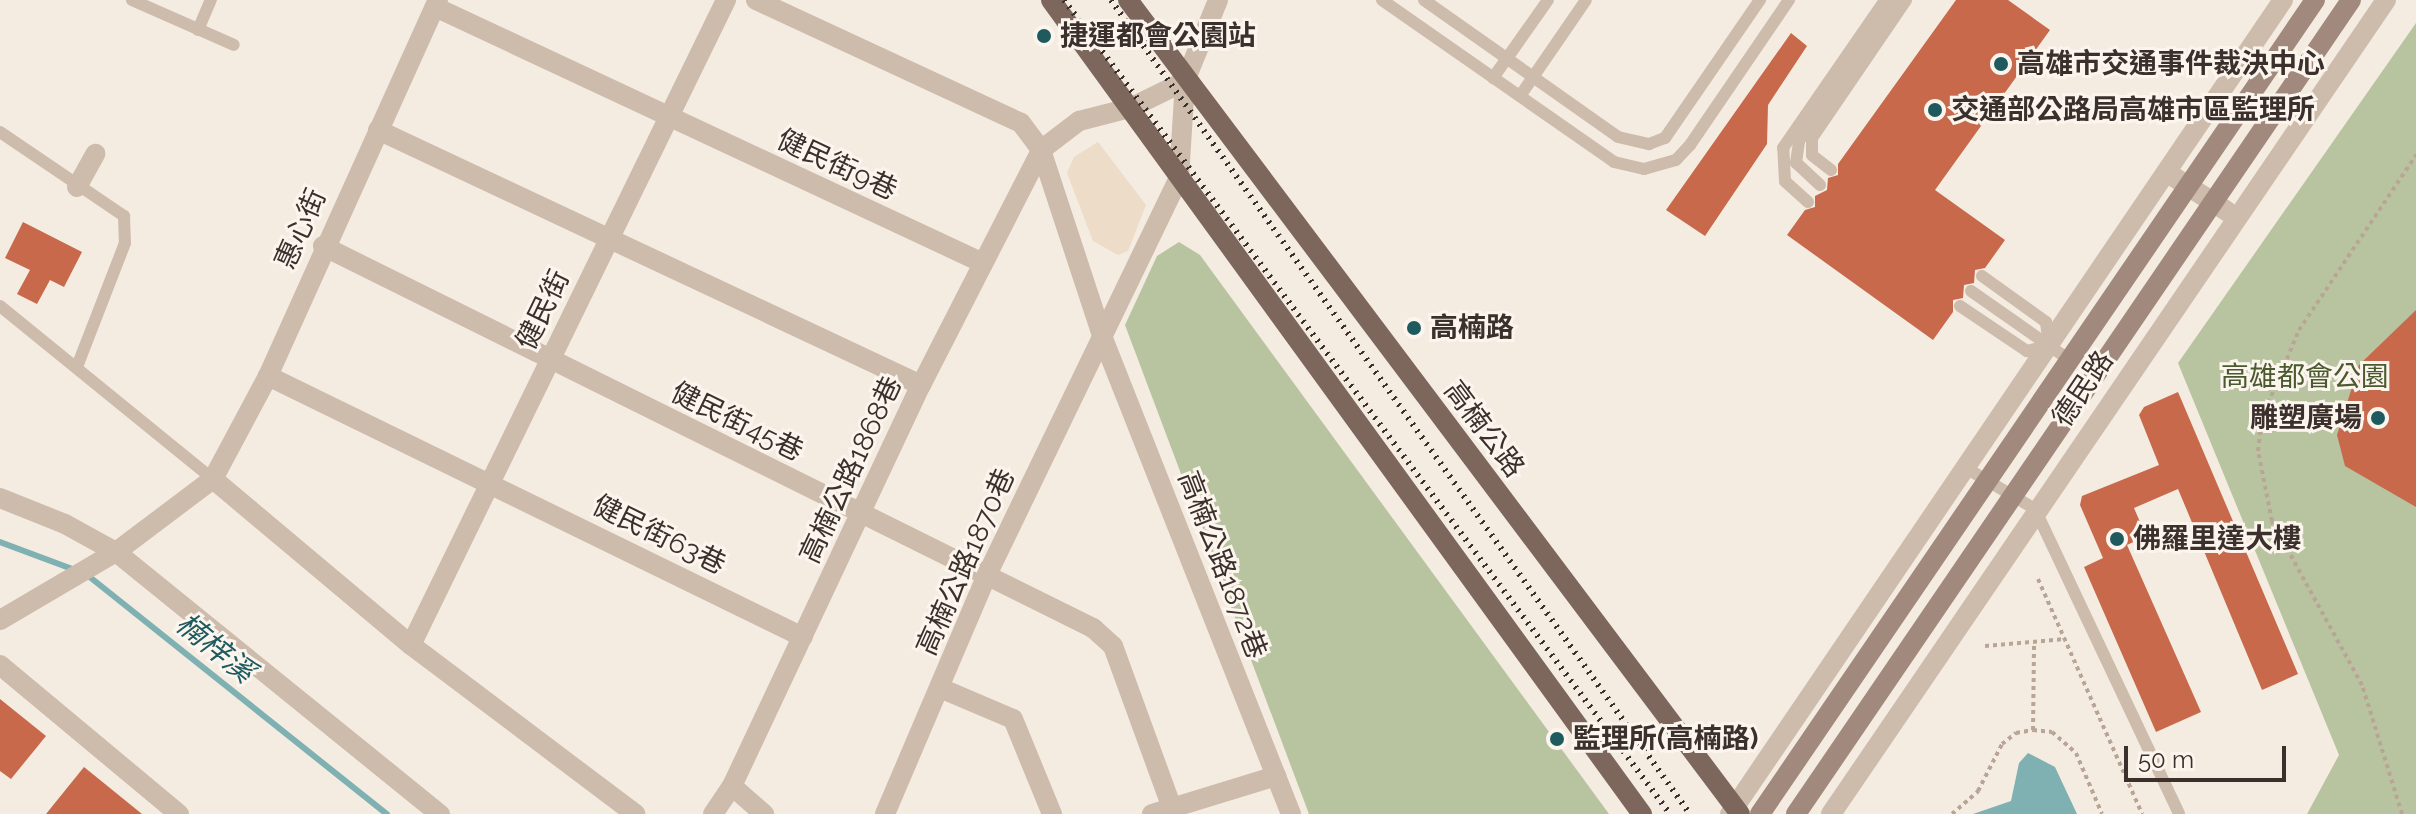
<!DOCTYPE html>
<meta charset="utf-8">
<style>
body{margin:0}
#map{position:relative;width:2416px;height:814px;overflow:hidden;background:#f4ebe1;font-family:Raleway,"Noto Sans TC",sans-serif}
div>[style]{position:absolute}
.green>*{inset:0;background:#b8c4a0}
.plaza>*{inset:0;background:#ecdcc8}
.water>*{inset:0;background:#7fb0b2}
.stream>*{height:6px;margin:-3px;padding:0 3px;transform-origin:3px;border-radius:3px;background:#7fb0b2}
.building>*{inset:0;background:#c8694b}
.path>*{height:4px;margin-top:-2px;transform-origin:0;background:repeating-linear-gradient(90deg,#b9a596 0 4px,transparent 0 8px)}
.lane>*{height:12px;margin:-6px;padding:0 6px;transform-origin:6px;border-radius:6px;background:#cdbbac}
.street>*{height:20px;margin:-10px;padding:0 10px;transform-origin:10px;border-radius:10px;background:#cdbbac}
.secondary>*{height:20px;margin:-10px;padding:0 10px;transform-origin:10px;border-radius:10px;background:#a18a7d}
.primary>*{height:20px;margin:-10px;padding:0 10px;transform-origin:10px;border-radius:10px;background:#7d675c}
.rail>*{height:6px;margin-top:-3px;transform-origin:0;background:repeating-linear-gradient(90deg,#3b302b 0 2px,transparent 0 8px)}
.dots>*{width:22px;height:22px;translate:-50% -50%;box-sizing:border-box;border:4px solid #fbf5ee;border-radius:50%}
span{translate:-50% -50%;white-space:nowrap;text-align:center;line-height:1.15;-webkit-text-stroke:6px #fbf5ee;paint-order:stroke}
.poi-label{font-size:28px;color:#3b302b;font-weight:700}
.left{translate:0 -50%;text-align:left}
.right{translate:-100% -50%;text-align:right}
.street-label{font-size:28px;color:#3b302b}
.park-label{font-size:28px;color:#4a5a2e}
.water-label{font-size:30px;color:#1f5a5e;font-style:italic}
.scale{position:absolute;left:2124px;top:746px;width:162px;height:36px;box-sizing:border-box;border:4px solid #3b302b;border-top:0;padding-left:10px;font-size:24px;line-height:28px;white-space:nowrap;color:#3b302b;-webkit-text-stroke:6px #fbf5ee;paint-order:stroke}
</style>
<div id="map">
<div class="green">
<div style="clip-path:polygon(2416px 23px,2416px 814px,2307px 814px,2339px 755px,2178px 363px)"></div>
<div style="clip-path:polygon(1179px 242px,1200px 255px,1609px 814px,1309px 814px,1125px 325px,1157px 256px)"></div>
</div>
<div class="plaza">
<div style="clip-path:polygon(1098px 142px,1146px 205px,1128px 251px,1118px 255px,1093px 241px,1067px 173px,1074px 157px)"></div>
</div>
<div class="water">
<div style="clip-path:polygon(2028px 753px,2055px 767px,2077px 814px,1973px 814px,2011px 801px,2019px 763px)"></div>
</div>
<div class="stream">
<div style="left:0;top:542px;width:80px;rotate:20.5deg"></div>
<div style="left:86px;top:574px;width:385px;rotate:38.6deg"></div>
</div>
<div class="building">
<div style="clip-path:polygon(1956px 0,2008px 0,2050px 30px,1935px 190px,2005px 240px,1985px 268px,1975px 270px,1974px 283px,1964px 285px,1963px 298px,1953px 300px,1953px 312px,1933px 340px,1787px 235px,1805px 210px,1815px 207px,1815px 196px,1827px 190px,1828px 178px,1838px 175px,1838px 164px)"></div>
<div style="clip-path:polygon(1791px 33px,1807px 46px,1768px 105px,1767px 144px,1705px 236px,1666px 210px)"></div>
<div style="clip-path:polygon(23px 222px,82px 252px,64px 287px,50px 280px,37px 304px,17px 294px,30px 270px,5px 258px)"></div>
<div style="clip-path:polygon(2416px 310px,2416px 507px,2345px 466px,2337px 435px,2359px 365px)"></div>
<div style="clip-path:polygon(2178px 392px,2298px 674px,2262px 690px,2178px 489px,2134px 508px,2146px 536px,2127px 545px,2201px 712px,2156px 732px,2084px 567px,2103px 558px,2080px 505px,2082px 496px,2159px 465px,2139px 415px,2144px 407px)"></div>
<div style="clip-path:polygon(0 699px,46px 736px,11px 779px,0 771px)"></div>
<div style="clip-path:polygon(84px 767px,142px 814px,46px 814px)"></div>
</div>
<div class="path">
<div style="left:2038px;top:579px;width:257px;rotate:66.1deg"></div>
<div style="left:1985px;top:646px;width:80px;rotate:-5deg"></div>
<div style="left:2033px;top:730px;width:88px;rotate:-89.3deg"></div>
<div style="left:1952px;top:814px;width:35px;rotate:-41deg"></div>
<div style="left:1978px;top:791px;width:53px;rotate:-62.9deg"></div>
<div style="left:2002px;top:744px;width:18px;rotate:-38deg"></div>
<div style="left:2016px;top:733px;width:17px;rotate:-10deg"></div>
<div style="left:2033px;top:730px;width:19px;rotate:6deg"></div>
<div style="left:2052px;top:732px;width:32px;rotate:41deg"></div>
<div style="left:2076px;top:753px;width:66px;rotate:66.9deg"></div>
<div style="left:2402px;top:814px;width:135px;rotate:-107.2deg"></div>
<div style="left:2362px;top:685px;width:187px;rotate:-118.8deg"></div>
<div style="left:2272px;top:521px;width:71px;rotate:-101.3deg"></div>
<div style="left:2258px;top:451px;width:33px;rotate:-83deg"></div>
<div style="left:2262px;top:418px;width:95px;rotate:-67.2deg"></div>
<div style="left:2299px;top:330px;width:211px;rotate:-56.2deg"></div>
</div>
<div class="lane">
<div style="left:132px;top:0;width:111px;rotate:23.8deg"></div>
<div style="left:1382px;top:0;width:283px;rotate:34.9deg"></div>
<div style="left:1614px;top:162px;width:31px;rotate:13deg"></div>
<div style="left:1644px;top:169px;width:33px;rotate:-16deg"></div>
<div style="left:1676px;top:160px;width:21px;rotate:-47deg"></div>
<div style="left:1690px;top:145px;width:176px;rotate:-55.7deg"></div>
<div style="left:1424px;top:0;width:237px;rotate:35.2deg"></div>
<div style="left:1618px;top:137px;width:32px;rotate:13deg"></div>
<div style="left:1649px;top:144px;width:17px;rotate:-21deg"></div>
<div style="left:1665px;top:138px;width:168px;rotate:-55.5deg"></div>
<div style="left:198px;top:30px;width:33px;rotate:-67deg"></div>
<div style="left:1493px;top:78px;width:95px;rotate:-54.8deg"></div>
<div style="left:1520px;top:96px;width:116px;rotate:-55.5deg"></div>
<div style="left:0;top:132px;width:150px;rotate:34.1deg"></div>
<div style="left:124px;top:216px;width:27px;rotate:88deg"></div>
<div style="left:125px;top:243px;width:133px;rotate:111.2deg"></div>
<div style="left:1831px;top:170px;width:24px;rotate:-142deg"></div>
<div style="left:1812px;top:155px;width:17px;rotate:-90deg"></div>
<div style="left:1812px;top:138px;width:167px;rotate:-55.7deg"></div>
<div style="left:1820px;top:185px;width:33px;rotate:-137deg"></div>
<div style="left:1796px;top:163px;width:22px;rotate:-82deg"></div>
<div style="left:1799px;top:141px;width:171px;rotate:-55.8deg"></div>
<div style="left:1808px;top:202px;width:31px;rotate:-138deg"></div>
<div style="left:1785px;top:181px;width:33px;rotate:-93deg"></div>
<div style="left:1783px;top:148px;width:180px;rotate:-55.4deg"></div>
<div style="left:1982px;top:276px;width:79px;rotate:35.7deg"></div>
<div style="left:2046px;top:322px;width:23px;rotate:83deg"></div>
<div style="left:1971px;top:291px;width:118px;rotate:35deg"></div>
<div style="left:0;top:306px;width:274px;rotate:39.1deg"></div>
<div style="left:1960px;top:306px;width:81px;rotate:33.9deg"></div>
<div style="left:2027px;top:351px;width:23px;rotate:-15deg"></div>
<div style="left:1966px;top:468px;width:80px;rotate:30.7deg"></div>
<div style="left:2035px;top:509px;width:337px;rotate:64.7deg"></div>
</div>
<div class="street">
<div style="left:756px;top:0;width:292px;rotate:24.9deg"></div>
<div style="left:1021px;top:123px;width:34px;rotate:53deg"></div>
<div style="left:1041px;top:150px;width:196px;rotate:71.8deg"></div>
<div style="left:1102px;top:336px;width:514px;rotate:68.43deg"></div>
<div style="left:435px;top:7px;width:605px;rotate:25.04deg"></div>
<div style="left:378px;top:130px;width:600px;rotate:25.16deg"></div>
<div style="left:2174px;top:177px;width:64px;rotate:32.9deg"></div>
<div style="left:77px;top:187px;width:38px;rotate:-61deg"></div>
<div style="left:323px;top:246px;width:860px;rotate:26.39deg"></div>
<div style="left:1093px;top:628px;width:27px;rotate:42deg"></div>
<div style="left:1113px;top:646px;width:179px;rotate:70deg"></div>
<div style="left:268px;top:376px;width:595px;rotate:26.01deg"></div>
<div style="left:213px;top:479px;width:258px;rotate:40deg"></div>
<div style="left:411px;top:645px;width:281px;rotate:37deg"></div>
<div style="left:0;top:498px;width:70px;rotate:21.8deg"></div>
<div style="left:65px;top:524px;width:58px;rotate:28.8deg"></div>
<div style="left:116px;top:552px;width:417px;rotate:39deg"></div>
<div style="left:0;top:620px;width:134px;rotate:-30.4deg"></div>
<div style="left:116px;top:552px;width:121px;rotate:-37deg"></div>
<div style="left:213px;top:479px;width:117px;rotate:-61.9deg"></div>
<div style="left:268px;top:376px;width:413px;rotate:-65.7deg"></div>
<div style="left:411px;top:645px;width:718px;rotate:-63.97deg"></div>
<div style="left:0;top:665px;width:233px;rotate:39.8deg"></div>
<div style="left:940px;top:688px;width:79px;rotate:23deg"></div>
<div style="left:1013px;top:719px;width:103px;rotate:67.7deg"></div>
<div style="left:732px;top:786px;width:43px;rotate:41.2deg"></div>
<div style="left:713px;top:814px;width:34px;rotate:-56deg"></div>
<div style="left:732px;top:786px;width:443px;rotate:-64.8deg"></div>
<div style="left:921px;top:385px;width:264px;rotate:-62.9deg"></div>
<div style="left:1041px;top:150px;width:48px;rotate:-37.3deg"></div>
<div style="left:1079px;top:121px;width:53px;rotate:-14.3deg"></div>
<div style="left:1130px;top:108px;width:61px;rotate:-26.1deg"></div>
<div style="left:885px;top:814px;width:258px;rotate:-66.9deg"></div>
<div style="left:986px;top:577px;width:444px;rotate:-64.2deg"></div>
<div style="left:1179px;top:177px;width:96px;rotate:-86.4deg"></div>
<div style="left:1185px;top:81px;width:87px;rotate:-67.8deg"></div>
<div style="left:1152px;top:814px;width:130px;rotate:-17deg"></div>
<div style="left:1730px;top:814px;width:984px;rotate:-55.81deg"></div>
<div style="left:1831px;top:814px;width:985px;rotate:-55.71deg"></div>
</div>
<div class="secondary">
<div style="left:1760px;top:814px;width:985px;rotate:-55.71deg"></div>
<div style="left:1796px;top:814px;width:985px;rotate:-55.71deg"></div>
</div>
<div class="primary">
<div style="left:1051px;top:0;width:1006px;rotate:54.02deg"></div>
<div style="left:1128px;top:0;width:1018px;rotate:53.06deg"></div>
</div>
<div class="rail">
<div style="left:1064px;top:0;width:1015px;rotate:53.33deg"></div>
<div style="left:1111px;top:0;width:999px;rotate:54.58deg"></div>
</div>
<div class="dots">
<div style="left:1044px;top:36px;background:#1f5a5e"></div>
<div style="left:2001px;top:64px;background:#1f5a5e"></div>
<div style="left:1935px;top:110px;background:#1f5a5e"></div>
<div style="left:1414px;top:328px;background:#1f5a5e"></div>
<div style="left:2378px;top:418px;background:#1f5a5e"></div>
<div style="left:2117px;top:539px;background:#1f5a5e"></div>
<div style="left:1557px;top:739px;background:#1f5a5e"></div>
</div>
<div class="poi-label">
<span class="left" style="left:1060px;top:36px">捷運都會公園站</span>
<span class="left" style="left:2017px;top:64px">高雄市交通事件裁決中心</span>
<span class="left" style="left:1951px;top:110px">交通部公路局高雄市區監理所</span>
<span class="left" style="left:1430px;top:328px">高楠路</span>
<span class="right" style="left:2362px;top:418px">雕塑廣場</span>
<span class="left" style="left:2133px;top:539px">佛羅里達大樓</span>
<span class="left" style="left:1573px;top:739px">監理所(高楠路)</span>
</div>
<div class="street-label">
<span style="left:837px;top:165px;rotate:25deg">健民街9巷</span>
<span style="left:301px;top:229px;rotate:-66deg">惠心街</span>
<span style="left:543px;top:310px;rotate:-64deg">健民街</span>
<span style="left:2083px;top:389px;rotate:-56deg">德民路</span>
<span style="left:737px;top:422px;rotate:26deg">健民街45巷</span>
<span style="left:1484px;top:429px;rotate:53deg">高楠公路</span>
<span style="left:851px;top:470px;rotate:-65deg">高楠公路1868巷</span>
<span style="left:659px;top:535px;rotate:26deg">健民街63巷</span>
<span style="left:966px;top:562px;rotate:-66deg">高楠公路1870巷</span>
<span style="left:1222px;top:565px;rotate:69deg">高楠公路1872巷</span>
</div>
<div class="park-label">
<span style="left:2305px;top:377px">高雄都會公園</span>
</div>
<div class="water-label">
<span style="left:215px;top:648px;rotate:39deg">楠梓溪</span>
</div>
<div class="scale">50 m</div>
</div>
